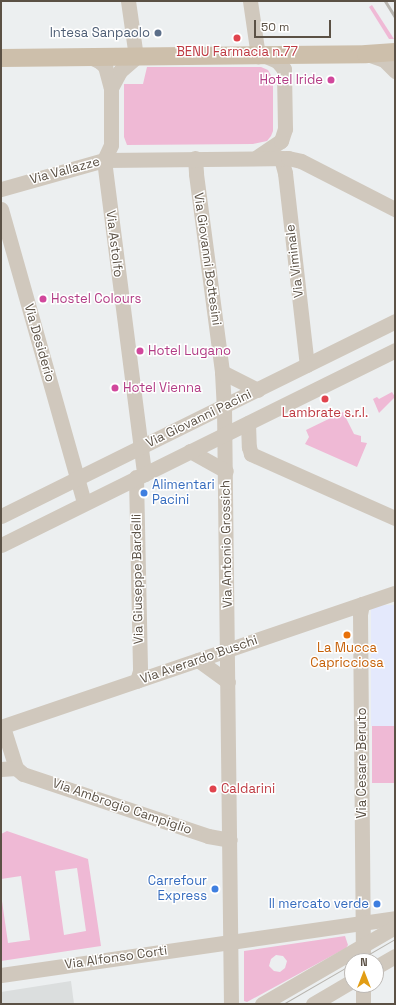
<!DOCTYPE html>
<style>
body{margin:0}
#map{position:relative;width:396px;height:1005px;overflow:hidden;background:#eceff0;font-family:"Space Grotesk",sans-serif}
div>[style]{position:absolute}
.commercial>*{inset:0;background:#e4e9fc;transform-origin:0 0}
.education>*{inset:0;background:#dbdede}
.green>*{inset:0;background:#efb9d5;transform-origin:0 0}
.minor>*{height:15px;margin:-7.5px;padding:0 7.5px;transform-origin:7.5px;border-radius:7.5px;background:#d0c8bd}
.major>*{height:18px;margin:-9px;padding:0 9px;transform-origin:9px;border-radius:9px;background:#cdbfab}
.tram>*{height:1px;margin:-0.5px;padding:0 0.5px;transform-origin:0.5px;border-radius:0.5px;background:#b8b5af}
.rail>*{height:3px;margin:-1.5px;padding:0 1.5px;transform-origin:1.5px;border-radius:1.5px;background:#b8b5af}
.dots>*{width:11px;height:11px;translate:-50% -50%;box-sizing:border-box;border:2px solid #fff;border-radius:50%}
span{translate:-50% -50%;white-space:nowrap;text-align:center;line-height:1.15;-webkit-text-stroke:3px #fff;paint-order:stroke}
.service-label{font-size:13px;color:#4e5e75}
.right{translate:-100% -50%;text-align:right}
.health-label{font-size:13px;color:#be3a42}
.left{translate:0 -50%;text-align:left}
.hotel-label{font-size:13px;color:#b23c85}
.street-label{font-size:13px;color:#5b5145}
.shop-label{font-size:13px;color:#366cbe}
.food-label{font-size:13px;color:#c56008}
.frame{position:absolute;inset:0;border:2px solid #5b5145;pointer-events:none}
.north{position:absolute;left:344px;top:953px;width:40px;height:40px;box-sizing:border-box;background:#fff;border:1px solid #bdb9b5;border-radius:50%;rotate:0deg;font-size:11px;font-weight:700;line-height:16px;text-align:center;color:#5b5145}
.north::after{content:'';display:block;margin:auto;width:14px;height:18px;background:#e29d14;clip-path:polygon(50% 0,100% 100%,50% 72%,0 100%)}
.scale{position:absolute;left:254px;top:20px;width:77px;height:18px;box-sizing:border-box;border:2px solid #5b5145;border-top:0;padding-left:5px;font-size:12px;line-height:14px;white-space:nowrap;color:#5b5145;-webkit-text-stroke:3px #fff;paint-order:stroke}
</style>
<div id="map">
<div class="commercial">
<div style="left:395px;top:605px;width:121px;height:24px;rotate:90deg"></div>
</div>
<div class="education">
<div style="clip-path:polygon(71px 981px,74px 1004px,1px 1004px,1px 992px)"></div>
</div>
<div class="green">
<div style="clip-path:polygon(372px 5px,394px 39px,389px 39px,369px 7px)"></div>
<div style="clip-path:polygon(147px 67px,261px 67px,268px 70px,273px 79px,273px 131px,271px 136px,267px 141px,253px 144px,127px 145px,124px 137px,124px 84px,143px 84px)"></div>
<div style="clip-path:polygon(392px 392px,395px 397px,379px 413px,373px 399px,377px 397px,379px 399px)"></div>
<div style="clip-path:polygon(343px 412px,354px 434px,361px 436px,361px 442px,367px 443px,357px 467px,305px 444px,309px 437px,306px 430px)"></div>
<div style="left:372px;top:726px;width:23px;height:57px"></div>
<div style="clip-path:polygon(evenodd,7px 831px,88px 859px,101px 946px,1px 961px,1px 894px,8px 943px,30px 940px,21px 876px,1px 879px,1px 834px,7px 831px,77px 868px,86px 931px,64px 935px,55px 871px,77px 868px)"></div>
<div style="clip-path:polygon(evenodd,345px 936px,348px 945px,346px 948px,247px 1002px,244px 1001px,244px 951px,345px 936px,276px 955px,283px 956px,287px 961px,285px 968px,280px 972px,274px 971px,269px 966px,271px 959px,276px 955px)"></div>
</div>
<div class="minor">
<div style="left:250px;top:1px;width:56px;rotate:81.7deg"></div>
<div style="left:367px;top:54px;width:18px;rotate:19deg"></div>
<div style="left:384px;top:60px;width:16px;rotate:45deg"></div>
<div style="left:90px;top:57px;width:10px;rotate:24deg"></div>
<div style="left:99px;top:61px;width:8px;rotate:40deg"></div>
<div style="left:105px;top:66px;width:23px;rotate:75deg"></div>
<div style="left:111px;top:88px;width:57px;rotate:90deg"></div>
<div style="left:111px;top:145px;width:17px;rotate:115deg"></div>
<div style="left:111px;top:88px;width:19px;rotate:-62deg"></div>
<div style="left:120px;top:71px;width:21px;rotate:-41deg"></div>
<div style="left:136px;top:57px;width:57px;rotate:-98.1deg"></div>
<div style="left:257px;top:157px;width:29px;rotate:-34deg"></div>
<div style="left:281px;top:141px;width:13px;rotate:-72deg"></div>
<div style="left:285px;top:129px;width:60px;rotate:-91deg"></div>
<div style="left:284px;top:69px;width:11px;rotate:-131deg"></div>
<div style="left:277px;top:61px;width:12px;rotate:-156deg"></div>
<div style="left:195px;top:158px;width:16px;rotate:86deg"></div>
<div style="left:196px;top:174px;width:200px;rotate:82.5deg"></div>
<div style="left:222px;top:372px;width:35px;rotate:87deg"></div>
<div style="left:224px;top:407px;width:597px;rotate:89.33deg"></div>
<div style="left:281px;top:158px;width:16px;rotate:75deg"></div>
<div style="left:285px;top:173px;width:193px;rotate:83.5deg"></div>
<div style="left:104px;top:160px;width:317px;rotate:82.7deg"></div>
<div style="left:1px;top:189px;width:107px;rotate:-15.7deg"></div>
<div style="left:104px;top:160px;width:184px;rotate:-0.6deg"></div>
<div style="left:288px;top:158px;width:13px;rotate:13deg"></div>
<div style="left:301px;top:161px;width:106px;rotate:27.1deg"></div>
<div style="left:1px;top:209px;width:305px;rotate:74.2deg"></div>
<div style="left:222px;top:372px;width:40px;rotate:26.6deg"></div>
<div style="left:248px;top:423px;width:24px;rotate:88deg"></div>
<div style="left:249px;top:447px;width:7px;rotate:74deg"></div>
<div style="left:190px;top:451px;width:41px;rotate:29.1deg"></div>
<div style="left:251px;top:454px;width:158px;rotate:24deg"></div>
<div style="left:136px;top:477px;width:194px;rotate:88.8deg"></div>
<div style="left:140px;top:671px;width:10px;rotate:107deg"></div>
<div style="left:1px;top:516px;width:440px;rotate:-26.3deg"></div>
<div style="left:1px;top:545px;width:440px;rotate:-26.3deg"></div>
<div style="left:362px;top:604px;width:10px;rotate:101deg"></div>
<div style="left:360px;top:614px;width:347px;rotate:89.5deg"></div>
<div style="left:198px;top:660px;width:37px;rotate:36deg"></div>
<div style="left:1px;top:727px;width:416px;rotate:-18.8deg"></div>
<div style="left:3px;top:727px;width:43px;rotate:72.4deg"></div>
<div style="left:16px;top:768px;width:9px;rotate:41deg"></div>
<div style="left:23px;top:774px;width:195px;rotate:18.5deg"></div>
<div style="left:208px;top:836px;width:22px;rotate:10deg"></div>
<div style="left:1px;top:769px;width:15px;rotate:-4deg"></div>
<div style="left:376px;top:967px;width:22px;rotate:-30deg"></div>
<div style="left:1px;top:975px;width:398px;rotate:-8.2deg"></div>
<div style="left:363px;top:985px;width:19px;rotate:90deg"></div>
<div style="left:262px;top:1004px;width:154px;rotate:-30.1deg"></div>
<div style="left:313px;top:1004px;width:45px;rotate:-30.5deg"></div>
</div>
<div class="major">
<div style="left:1px;top:58px;width:365px;rotate:-0.6deg"></div>
<div style="left:366px;top:54px;width:29px;rotate:-4deg"></div>
</div>
<div class="tram">
<div style="left:357px;top:961px;width:44px;rotate:-30.1deg"></div>
<div style="left:283px;top:1004px;width:80px;rotate:-30.1deg"></div>
</div>
<div class="rail">
<div style="left:385px;top:1px;width:19px;rotate:58deg"></div>
</div>
<div class="dots">
<div style="left:158px;top:33px;background:#5c6f8a"></div>
<div style="left:237px;top:38px;background:#e0444e"></div>
<div style="left:331px;top:80px;background:#d1479c"></div>
<div style="left:43px;top:299px;background:#d1479c"></div>
<div style="left:140px;top:351px;background:#d1479c"></div>
<div style="left:115px;top:388px;background:#d1479c"></div>
<div style="left:325px;top:399px;background:#e0444e"></div>
<div style="left:144px;top:493px;background:#3f7fe0"></div>
<div style="left:347px;top:635px;background:#e8710a"></div>
<div style="left:213px;top:789px;background:#e0444e"></div>
<div style="left:215px;top:889px;background:#3f7fe0"></div>
<div style="left:377px;top:904px;background:#3f7fe0"></div>
</div>
<div class="service-label">
<span class="right" style="left:150px;top:33px">Intesa Sanpaolo</span>
</div>
<div class="health-label">
<span style="left:237px;top:52px">BENU Farmacia n.77</span>
<span style="left:325px;top:413px">Lambrate s.r.l.</span>
<span class="left" style="left:221px;top:789px">Caldarini</span>
</div>
<div class="hotel-label">
<span class="right" style="left:323px;top:80px">Hotel Iride</span>
<span class="left" style="left:51px;top:299px">Hostel Colours</span>
<span class="left" style="left:148px;top:351px">Hotel Lugano</span>
<span class="left" style="left:123px;top:388px">Hotel Vienna</span>
</div>
<div class="street-label">
<span style="left:65px;top:171px;rotate:-15deg">Via Vallazze</span>
<span style="left:114px;top:244px;rotate:83deg">Via Astolfo</span>
<span style="left:207px;top:259px;rotate:82deg">Via Giovanni Bottesini</span>
<span style="left:295px;top:261px;rotate:-97deg">Via Viminale</span>
<span style="left:39px;top:343px;rotate:74deg">Via Desiderio</span>
<span style="left:199px;top:419px;rotate:-26deg">Via Giovanni Pacini</span>
<span style="left:227px;top:544px;rotate:-91deg">Via Antonio Grossich</span>
<span style="left:138px;top:579px;rotate:-91deg">Via Giuseppe Bardelli</span>
<span style="left:199px;top:660px;rotate:-19deg">Via Averardo Buschi</span>
<span style="left:362px;top:763px;rotate:-90deg">Via Cesare Beruto</span>
<span style="left:122px;top:807px;rotate:19deg">Via Ambrogio Campiglio</span>
<span style="left:116px;top:958px;rotate:-8deg">Via Alfonso Corti</span>
</div>
<div class="shop-label">
<span class="left" style="left:152px;top:493px">Alimentari<br>Pacini</span>
<span class="right" style="left:207px;top:889px">Carrefour<br>Express</span>
<span class="right" style="left:369px;top:904px">Il mercato verde</span>
</div>
<div class="food-label">
<span style="left:347px;top:656px">La Mucca<br>Capricciosa</span>
</div>
<div class="frame"></div>
<div class="north">N</div>
<div class="scale">50 m</div>
</div>
